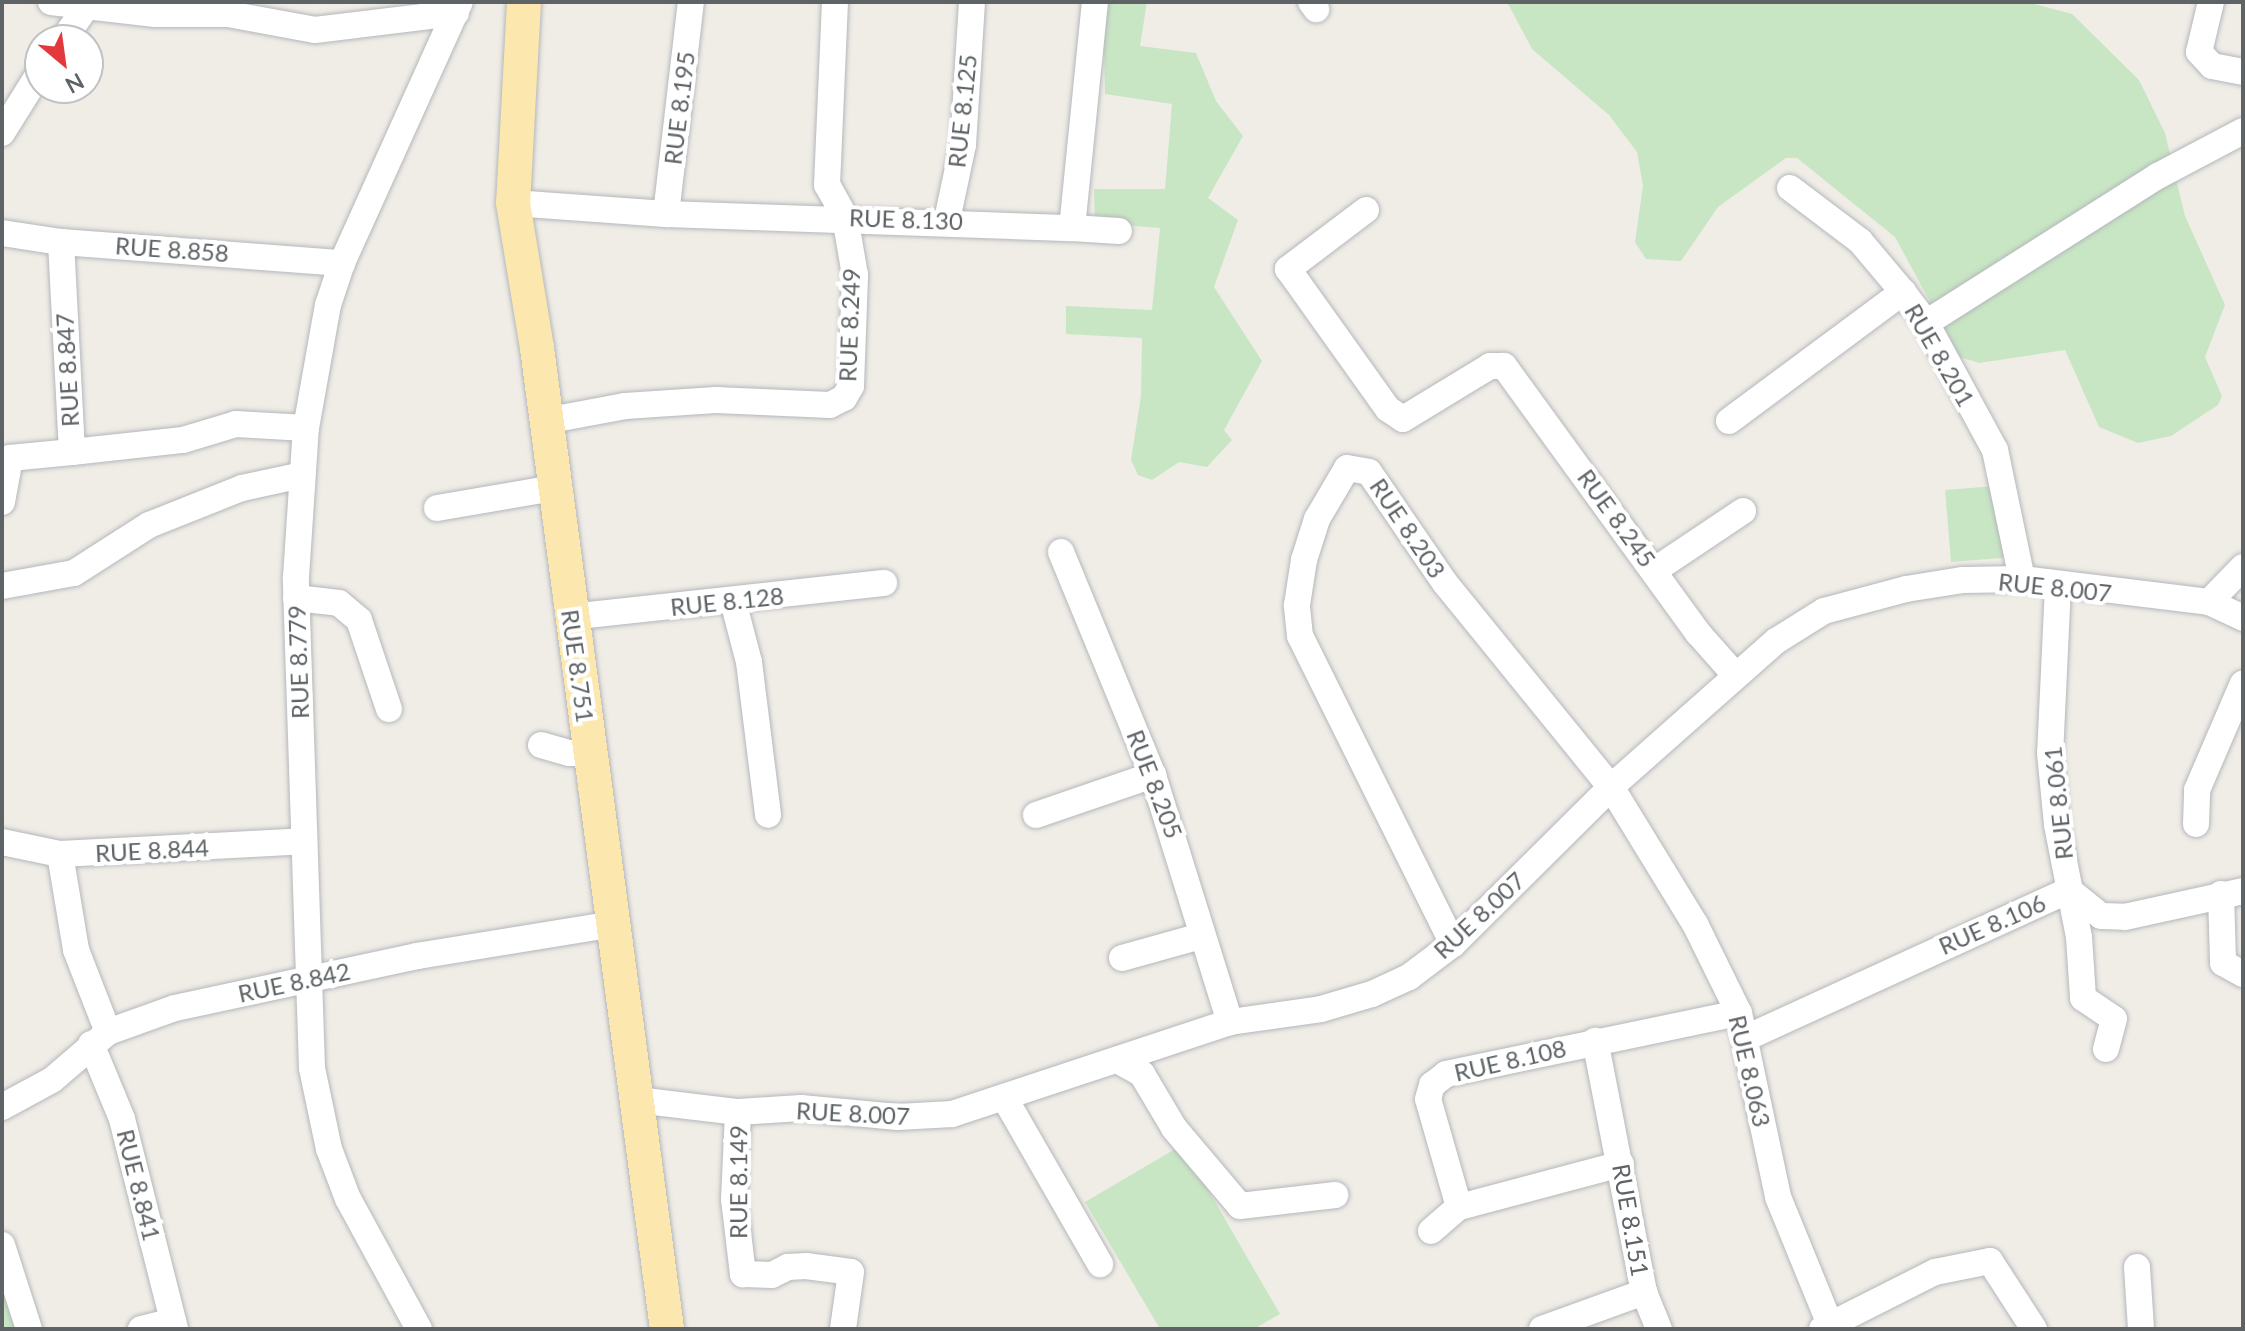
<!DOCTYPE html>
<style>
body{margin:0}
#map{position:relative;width:2245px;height:1331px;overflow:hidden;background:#f0ede7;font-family:Lato,sans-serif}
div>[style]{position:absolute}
.green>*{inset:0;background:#c8e6c4}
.roads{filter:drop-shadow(0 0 2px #b4b7bb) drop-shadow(0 0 2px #b4b7bb)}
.minor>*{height:26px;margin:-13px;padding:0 13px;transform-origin:13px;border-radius:13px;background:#fff}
.major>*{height:34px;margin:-17px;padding:0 17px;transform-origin:17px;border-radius:17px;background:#fce8af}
span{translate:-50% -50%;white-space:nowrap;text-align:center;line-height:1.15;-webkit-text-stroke:8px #fff;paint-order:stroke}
.street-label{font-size:24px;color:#5e6366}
.frame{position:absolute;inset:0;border:4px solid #5e6366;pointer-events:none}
.north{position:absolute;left:24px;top:24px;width:80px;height:80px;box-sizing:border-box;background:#fff;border:2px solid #bfc1c2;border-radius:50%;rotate:151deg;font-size:22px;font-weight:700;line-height:32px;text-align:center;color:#5e6366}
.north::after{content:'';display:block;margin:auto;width:28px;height:36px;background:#e3393c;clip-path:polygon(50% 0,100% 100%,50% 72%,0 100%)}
</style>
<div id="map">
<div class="green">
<div style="clip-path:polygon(1103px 2px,1147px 2px,1140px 46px,1196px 53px,1216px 101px,1243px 136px,1208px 198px,1238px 220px,1214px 287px,1262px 361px,1224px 430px,1232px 440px,1207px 467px,1179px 462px,1152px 480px,1138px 475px,1131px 460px,1141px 396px,1142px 338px,1066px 334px,1066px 306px,1152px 310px,1160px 228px,1095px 223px,1094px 189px,1165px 189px,1172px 104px,1105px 94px)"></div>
<div style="clip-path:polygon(1507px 2px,2027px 2px,2072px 14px,2139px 80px,2165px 133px,2185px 216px,2225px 305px,2205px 357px,2222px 396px,2218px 405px,2171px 436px,2138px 443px,2099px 427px,2065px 350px,1979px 363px,1960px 357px,1895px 237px,1797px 158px,1786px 158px,1718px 207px,1681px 261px,1646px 259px,1635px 242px,1643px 186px,1637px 152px,1609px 115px,1532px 49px)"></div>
<div style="clip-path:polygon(1995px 486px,2012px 557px,1951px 562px,1945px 490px)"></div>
<div style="clip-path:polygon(1182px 1145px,1280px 1314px,1254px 1329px,1160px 1329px,1085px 1202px)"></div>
<div style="clip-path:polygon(2px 1263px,20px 1329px,2px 1329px)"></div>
</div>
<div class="roads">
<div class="minor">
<div style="left:51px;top:2px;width:105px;rotate:6.6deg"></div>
<div style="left:155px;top:14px;width:73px"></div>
<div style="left:228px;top:14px;width:88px;rotate:10.4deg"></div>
<div style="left:315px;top:30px;width:142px;rotate:-6.9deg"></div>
<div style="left:1311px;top:2px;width:9px;rotate:54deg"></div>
<div style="left:2211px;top:2px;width:51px;rotate:103.5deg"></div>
<div style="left:2199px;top:52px;width:19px;rotate:47deg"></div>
<div style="left:2212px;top:66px;width:32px;rotate:11deg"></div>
<div style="left:63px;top:40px;width:39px;rotate:-55deg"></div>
<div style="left:2px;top:133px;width:72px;rotate:-58.1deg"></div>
<div style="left:1790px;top:188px;width:88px;rotate:37.1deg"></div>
<div style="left:1860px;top:241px;width:67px;rotate:49.9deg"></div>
<div style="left:513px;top:203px;width:153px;rotate:4.1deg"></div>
<div style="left:666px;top:214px;width:406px;rotate:2deg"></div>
<div style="left:1072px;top:228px;width:227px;rotate:-84.2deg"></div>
<div style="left:1366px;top:210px;width:98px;rotate:142.9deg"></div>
<div style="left:1288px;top:269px;width:172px;rotate:54.5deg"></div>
<div style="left:1388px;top:409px;width:18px;rotate:34deg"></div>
<div style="left:1403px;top:419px;width:102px;rotate:-31.3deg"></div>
<div style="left:1490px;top:366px;width:14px"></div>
<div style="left:1504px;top:366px;width:330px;rotate:54deg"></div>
<div style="left:1698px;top:633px;width:57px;rotate:48.5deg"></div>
<div style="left:666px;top:214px;width:213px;rotate:-83.3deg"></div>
<div style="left:947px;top:220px;width:77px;rotate:-78deg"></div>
<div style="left:963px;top:145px;width:143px;rotate:-86.4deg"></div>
<div style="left:1072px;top:228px;width:47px;rotate:3.7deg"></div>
<div style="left:2px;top:233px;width:60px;rotate:8.7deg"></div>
<div style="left:61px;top:242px;width:282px;rotate:4.3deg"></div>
<div style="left:61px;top:242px;width:210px;rotate:87deg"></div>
<div style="left:72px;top:452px;width:112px;rotate:-6.2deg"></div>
<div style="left:183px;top:440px;width:55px;rotate:-16.8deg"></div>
<div style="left:236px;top:424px;width:70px;rotate:3.3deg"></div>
<div style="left:1926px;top:323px;width:275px;rotate:-32.4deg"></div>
<div style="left:2158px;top:176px;width:96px;rotate:-27.9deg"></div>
<div style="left:545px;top:421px;width:81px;rotate:-10.6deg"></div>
<div style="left:625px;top:406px;width:91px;rotate:-3.8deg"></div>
<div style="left:716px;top:400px;width:114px;rotate:2.5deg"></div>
<div style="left:830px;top:405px;width:16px;rotate:-27deg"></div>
<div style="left:844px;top:398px;width:14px;rotate:-60deg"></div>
<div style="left:851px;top:386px;width:111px;rotate:-87.9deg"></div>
<div style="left:855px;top:275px;width:59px;rotate:-99.8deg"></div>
<div style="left:845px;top:217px;width:37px;rotate:-119deg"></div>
<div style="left:827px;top:185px;width:183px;rotate:-87.5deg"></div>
<div style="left:1729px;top:421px;width:217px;rotate:-36.6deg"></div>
<div style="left:1903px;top:292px;width:39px;rotate:53deg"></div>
<div style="left:1926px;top:323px;width:145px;rotate:61.5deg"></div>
<div style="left:1995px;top:450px;width:132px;rotate:78.2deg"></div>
<div style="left:2px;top:502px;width:45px;rotate:-79.7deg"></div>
<div style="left:10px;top:458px;width:62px;rotate:-5.5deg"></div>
<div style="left:437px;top:508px;width:119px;rotate:-9.7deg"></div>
<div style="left:1061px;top:552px;width:241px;rotate:67.6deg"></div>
<div style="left:1153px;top:775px;width:259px;rotate:72.7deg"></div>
<div style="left:1655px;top:570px;width:106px;rotate:-33.8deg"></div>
<div style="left:2px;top:586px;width:73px;rotate:-10.2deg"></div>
<div style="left:74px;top:573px;width:89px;rotate:-32.6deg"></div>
<div style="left:149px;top:525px;width:100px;rotate:-21.7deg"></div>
<div style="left:242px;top:488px;width:61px;rotate:-12.2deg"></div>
<div style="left:2058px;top:586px;width:167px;rotate:92.7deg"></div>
<div style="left:2050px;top:753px;width:72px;rotate:84.4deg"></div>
<div style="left:2057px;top:825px;width:114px;rotate:78.9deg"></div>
<div style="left:2079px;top:937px;width:61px;rotate:86.2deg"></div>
<div style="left:2083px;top:998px;width:37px;rotate:34deg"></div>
<div style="left:2114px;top:1019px;width:31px;rotate:105deg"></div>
<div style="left:296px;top:598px;width:43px;rotate:6.6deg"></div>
<div style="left:339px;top:603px;width:26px;rotate:40deg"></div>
<div style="left:359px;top:620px;width:94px;rotate:71.4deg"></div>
<div style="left:733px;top:601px;width:63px;rotate:75.3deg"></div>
<div style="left:749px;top:662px;width:154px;rotate:82.9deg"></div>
<div style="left:2209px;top:602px;width:49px;rotate:-45.8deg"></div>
<div style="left:570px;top:617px;width:316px;rotate:-6.2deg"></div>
<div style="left:541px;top:745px;width:29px;rotate:16deg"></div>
<div style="left:569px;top:753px;width:21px"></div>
<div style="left:1036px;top:815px;width:124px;rotate:-18.9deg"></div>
<div style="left:2196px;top:824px;width:34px;rotate:-88deg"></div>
<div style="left:2197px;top:790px;width:116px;rotate:-66.7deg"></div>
<div style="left:2px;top:842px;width:59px;rotate:11.7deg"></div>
<div style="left:60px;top:854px;width:244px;rotate:-3deg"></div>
<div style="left:60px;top:854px;width:97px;rotate:80.5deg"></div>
<div style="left:76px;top:950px;width:88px;rotate:68.7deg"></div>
<div style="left:2221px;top:894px;width:69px;rotate:88.3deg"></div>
<div style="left:2223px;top:963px;width:23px;rotate:29deg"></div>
<div style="left:1453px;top:944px;width:344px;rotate:-116.4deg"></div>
<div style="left:1300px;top:636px;width:31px;rotate:-96deg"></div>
<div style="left:1297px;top:605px;width:46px;rotate:-81.2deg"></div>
<div style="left:1304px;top:560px;width:43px;rotate:-72.4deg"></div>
<div style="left:1317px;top:519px;width:59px;rotate:-59.5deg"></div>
<div style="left:1347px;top:468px;width:22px;rotate:10deg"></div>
<div style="left:1369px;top:472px;width:135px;rotate:55.6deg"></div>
<div style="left:1445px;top:583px;width:263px;rotate:50.9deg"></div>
<div style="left:1611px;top:787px;width:161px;rotate:58.5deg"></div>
<div style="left:1695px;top:924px;width:99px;rotate:63.7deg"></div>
<div style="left:1739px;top:1013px;width:188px;rotate:78deg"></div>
<div style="left:1778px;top:1197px;width:143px;rotate:67.8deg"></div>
<div style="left:1122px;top:958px;width:82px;rotate:-15.6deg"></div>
<div style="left:1746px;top:1038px;width:355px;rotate:-24.6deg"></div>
<div style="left:2069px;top:890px;width:41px;rotate:39.1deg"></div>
<div style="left:2101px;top:916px;width:24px;rotate:2deg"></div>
<div style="left:2125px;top:917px;width:121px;rotate:-12.4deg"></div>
<div style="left:91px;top:1044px;width:81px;rotate:67.5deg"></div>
<div style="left:122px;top:1119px;width:217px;rotate:75.8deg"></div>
<div style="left:1117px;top:1060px;width:29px;rotate:29deg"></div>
<div style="left:1142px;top:1074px;width:63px;rotate:59.3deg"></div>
<div style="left:1174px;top:1128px;width:102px;rotate:49.8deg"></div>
<div style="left:1240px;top:1206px;width:96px;rotate:-6.6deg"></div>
<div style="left:1004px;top:1097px;width:193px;rotate:60.1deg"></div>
<div style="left:637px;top:1100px;width:102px;rotate:6.8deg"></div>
<div style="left:738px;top:1112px;width:63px;rotate:-3.6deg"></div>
<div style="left:801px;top:1108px;width:97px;rotate:5.3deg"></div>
<div style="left:898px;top:1117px;width:54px;rotate:-3.2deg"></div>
<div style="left:952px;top:1114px;width:293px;rotate:-18.3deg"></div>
<div style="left:1230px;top:1022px;width:92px;rotate:-8.1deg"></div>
<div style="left:1321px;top:1009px;width:53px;rotate:-16.4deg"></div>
<div style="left:1372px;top:994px;width:41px;rotate:-24.7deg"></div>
<div style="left:1409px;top:977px;width:55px;rotate:-36.9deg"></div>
<div style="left:1453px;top:944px;width:223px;rotate:-44.8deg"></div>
<div style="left:1611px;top:787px;width:220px;rotate:-41.5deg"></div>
<div style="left:1776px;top:641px;width:57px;rotate:-32deg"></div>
<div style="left:1824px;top:611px;width:85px;rotate:-15deg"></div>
<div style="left:1906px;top:589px;width:58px;rotate:-9deg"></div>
<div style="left:1963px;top:580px;width:59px;rotate:-1deg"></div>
<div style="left:2022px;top:579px;width:188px;rotate:7deg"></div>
<div style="left:2209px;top:602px;width:38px;rotate:25deg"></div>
<div style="left:2px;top:1107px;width:57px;rotate:-28.4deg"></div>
<div style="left:52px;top:1080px;width:74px;rotate:-40.6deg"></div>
<div style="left:108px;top:1032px;width:71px;rotate:-19.7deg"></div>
<div style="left:175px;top:1008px;width:248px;rotate:-12.1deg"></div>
<div style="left:417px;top:956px;width:200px;rotate:-9.2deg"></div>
<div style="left:738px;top:1112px;width:87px;rotate:92.6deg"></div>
<div style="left:734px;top:1199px;width:76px;rotate:83.2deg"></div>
<div style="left:743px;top:1274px;width:29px;rotate:2deg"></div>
<div style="left:772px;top:1275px;width:18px;rotate:-27deg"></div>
<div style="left:788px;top:1267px;width:18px;rotate:-3deg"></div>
<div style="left:806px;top:1266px;width:45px;rotate:7.6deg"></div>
<div style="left:851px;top:1272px;width:58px;rotate:98deg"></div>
<div style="left:1621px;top:1164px;width:168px;rotate:165.1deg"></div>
<div style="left:1459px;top:1207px;width:112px;rotate:-106deg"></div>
<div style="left:1428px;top:1099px;width:15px;rotate:-74deg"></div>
<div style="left:1432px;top:1085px;width:18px;rotate:-38deg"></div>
<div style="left:1446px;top:1074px;width:299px;rotate:-11.8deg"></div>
<div style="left:1431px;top:1231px;width:37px;rotate:-41deg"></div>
<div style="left:2px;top:1245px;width:88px;rotate:72.2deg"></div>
<div style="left:2137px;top:1267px;width:62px;rotate:86.3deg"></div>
<div style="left:1644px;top:1292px;width:40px;rotate:68deg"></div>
<div style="left:141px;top:1329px;width:33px;rotate:-14deg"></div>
<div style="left:419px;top:1329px;width:148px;rotate:-118.6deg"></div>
<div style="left:348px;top:1199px;width:53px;rotate:-110.8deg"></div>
<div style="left:329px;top:1149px;width:83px;rotate:-101.9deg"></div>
<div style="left:312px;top:1068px;width:491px;rotate:-91.9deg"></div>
<div style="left:296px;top:577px;width:149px;rotate:-86.2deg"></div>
<div style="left:306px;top:428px;width:125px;rotate:-79.9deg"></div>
<div style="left:328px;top:305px;width:44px;rotate:-71.6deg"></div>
<div style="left:342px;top:263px;width:286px;rotate:-65.7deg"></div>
<div style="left:1542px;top:1329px;width:109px;rotate:-19.9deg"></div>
<div style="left:1644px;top:1292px;width:256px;rotate:-101deg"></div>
<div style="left:1822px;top:1329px;width:127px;rotate:-26.8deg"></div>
<div style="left:1935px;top:1272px;width:56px;rotate:-11.3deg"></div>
<div style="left:1990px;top:1261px;width:81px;rotate:57.1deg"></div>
</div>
<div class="major">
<div style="left:524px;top:2px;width:201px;rotate:93.1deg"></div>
<div style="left:513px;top:203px;width:147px;rotate:80.6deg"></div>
<div style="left:537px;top:348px;width:990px;rotate:82.45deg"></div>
</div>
</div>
<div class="street-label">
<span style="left:679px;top:108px;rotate:-83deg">RUE 8.195</span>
<span style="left:962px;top:111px;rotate:-84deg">RUE 8.125</span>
<span style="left:906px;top:219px;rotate:2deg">RUE 8.130</span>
<span style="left:172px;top:249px;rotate:4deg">RUE 8.858</span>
<span style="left:849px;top:325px;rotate:-88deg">RUE 8.249</span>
<span style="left:1940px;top:355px;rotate:60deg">RUE 8.201</span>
<span style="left:67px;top:370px;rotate:-93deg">RUE 8.847</span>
<span style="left:1617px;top:518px;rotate:54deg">RUE 8.245</span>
<span style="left:1408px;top:528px;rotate:56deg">RUE 8.203</span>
<span style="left:2055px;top:587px;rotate:6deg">RUE 8.007</span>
<span style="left:727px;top:601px;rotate:-6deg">RUE 8.128</span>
<span style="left:298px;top:662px;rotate:-92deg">RUE 8.779</span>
<span style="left:578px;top:666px;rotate:82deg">RUE 8.751</span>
<span style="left:1155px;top:784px;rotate:69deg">RUE 8.205</span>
<span style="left:2058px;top:803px;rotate:-96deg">RUE 8.061</span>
<span style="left:152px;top:850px;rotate:-3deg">RUE 8.844</span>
<span style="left:1479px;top:915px;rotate:-43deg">RUE 8.007</span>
<span style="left:1992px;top:924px;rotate:-24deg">RUE 8.106</span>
<span style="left:294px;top:982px;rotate:-12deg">RUE 8.842</span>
<span style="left:1510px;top:1060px;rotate:-13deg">RUE 8.108</span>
<span style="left:1750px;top:1071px;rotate:77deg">RUE 8.063</span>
<span style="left:853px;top:1113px;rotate:3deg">RUE 8.007</span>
<span style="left:738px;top:1182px;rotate:-90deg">RUE 8.149</span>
<span style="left:139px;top:1185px;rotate:76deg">RUE 8.841</span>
<span style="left:1631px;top:1220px;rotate:80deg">RUE 8.151</span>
</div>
<div class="frame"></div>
<div class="north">N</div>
</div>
